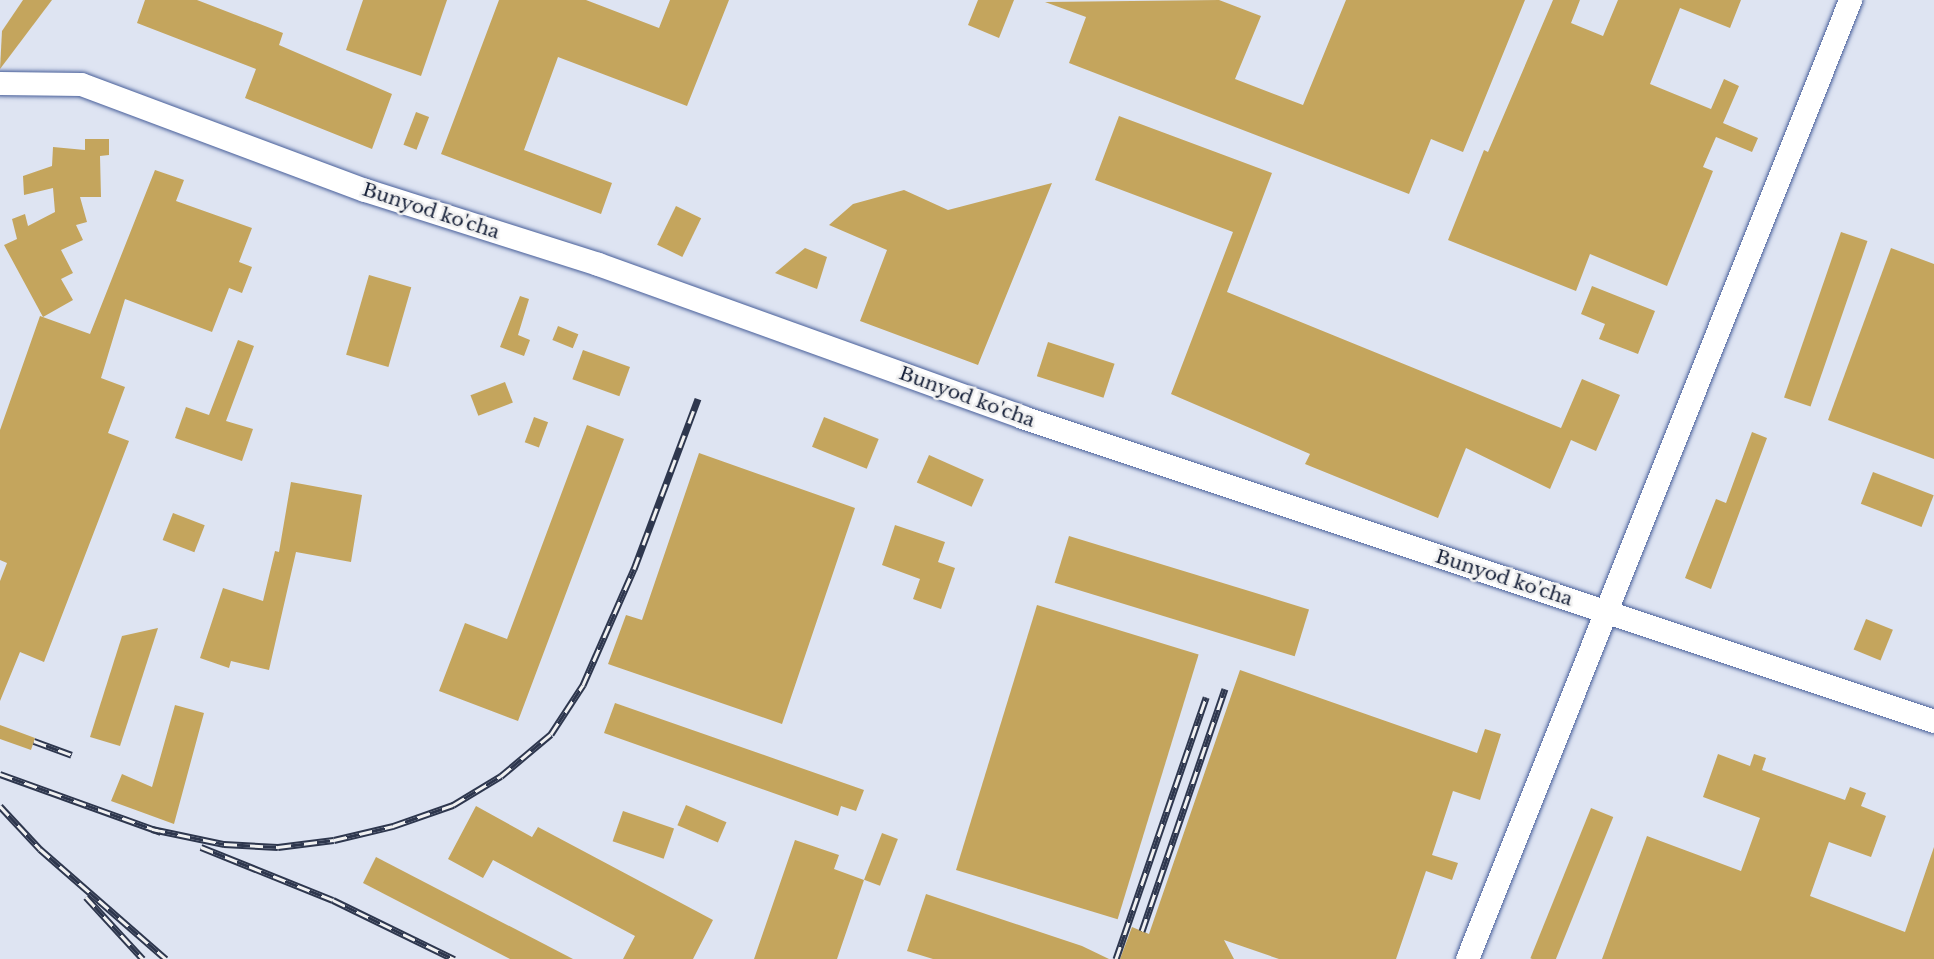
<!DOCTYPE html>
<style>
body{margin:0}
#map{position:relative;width:1934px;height:959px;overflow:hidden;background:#dee4f2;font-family:"Libre Baskerville",serif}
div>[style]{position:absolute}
.building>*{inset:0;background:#c4a55d;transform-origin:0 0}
.roads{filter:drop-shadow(0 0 2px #475e99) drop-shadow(0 0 2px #475e99)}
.minor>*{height:23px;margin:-11.5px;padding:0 11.5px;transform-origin:11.5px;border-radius:11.5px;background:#fff}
.rail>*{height:7px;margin-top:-3.5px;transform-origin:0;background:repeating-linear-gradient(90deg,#f1f1f1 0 13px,#2e374e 0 26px);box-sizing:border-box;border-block:2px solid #2e374e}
span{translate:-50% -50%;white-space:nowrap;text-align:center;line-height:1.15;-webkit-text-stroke:5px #f1f1f1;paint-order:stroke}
.street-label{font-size:19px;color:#18223a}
</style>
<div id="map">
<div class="building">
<div style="clip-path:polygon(23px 0,52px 0,0 69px,2px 31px)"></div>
<div style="clip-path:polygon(145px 0,197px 0,283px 33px,279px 45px,392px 94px,372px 149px,245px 98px,256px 69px,137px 23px)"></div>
<div style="clip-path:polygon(363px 0,447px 0,421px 76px,346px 50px)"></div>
<div style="clip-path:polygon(499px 0,586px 0,659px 28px,670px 0,729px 0,687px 106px,558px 57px,524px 150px,612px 183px,601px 214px,441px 154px)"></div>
<div style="clip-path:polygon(978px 0,1014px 0,999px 38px,968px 25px)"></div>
<div style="clip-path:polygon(1219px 0,1261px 16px,1235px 79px,1303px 105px,1346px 0,1525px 0,1463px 152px,1431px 139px,1409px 194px,1069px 63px,1086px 17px,1045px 2px)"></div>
<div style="clip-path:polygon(1553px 0,1580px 0,1571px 23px,1603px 36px,1618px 0,1741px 0,1730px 28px,1680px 8px,1650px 84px,1711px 109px,1724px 79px,1739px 86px,1723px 123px,1758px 138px,1752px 152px,1716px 137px,1703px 167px,1713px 171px,1667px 286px,1590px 254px,1576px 291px,1448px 240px,1484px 150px,1488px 152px)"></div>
<div style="left:416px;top:112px;width:14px;height:35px;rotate:21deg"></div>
<div style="clip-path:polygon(1119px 116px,1272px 173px,1227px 292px,1561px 428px,1582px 379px,1620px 395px,1596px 451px,1571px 440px,1550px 489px,1466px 448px,1438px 518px,1305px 464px,1310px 454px,1171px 394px,1233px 232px,1095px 180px)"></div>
<div style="clip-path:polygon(85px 139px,109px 139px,109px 155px,100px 156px,101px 197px,80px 197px,87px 222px,76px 225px,83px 240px,61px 250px,73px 273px,61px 279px,73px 300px,43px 317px,4px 245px,17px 239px,12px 219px,25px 214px,28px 226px,55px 212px,53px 188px,24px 195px,23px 176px,52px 166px,53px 147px,85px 150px)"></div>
<div style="clip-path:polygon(155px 170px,184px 180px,176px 201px,252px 228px,239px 262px,252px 267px,242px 293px,229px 288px,212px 332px,125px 299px,101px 378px,125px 387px,108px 433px,129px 441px,44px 662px,20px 652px,0 701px,0 581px,7px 563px,0 560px,0 430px,40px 316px,90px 334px)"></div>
<div style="clip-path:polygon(1052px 183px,978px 365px,860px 321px,887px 250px,829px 225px,853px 204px,904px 190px,948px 210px)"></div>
<div style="left:676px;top:206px;width:28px;height:43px;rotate:26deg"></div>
<div style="left:1841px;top:232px;width:28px;height:175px;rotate:19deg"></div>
<div style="clip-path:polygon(805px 248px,827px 257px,817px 289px,775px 273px)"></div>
<div style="clip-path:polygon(1891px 248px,1934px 264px,1934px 459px,1828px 420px)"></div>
<div style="left:369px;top:275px;width:44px;height:83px;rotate:16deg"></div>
<div style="clip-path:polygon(1592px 286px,1655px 311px,1638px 354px,1599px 339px,1605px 324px,1581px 314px)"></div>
<div style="clip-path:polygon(520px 296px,529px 299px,518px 335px,530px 340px,524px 356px,500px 347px)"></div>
<div style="left:558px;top:326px;width:22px;height:15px;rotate:22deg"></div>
<div style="clip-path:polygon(238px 340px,254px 346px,226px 421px,253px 429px,242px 461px,175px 438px,186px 407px,209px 415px)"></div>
<div style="left:1048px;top:342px;width:70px;height:36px;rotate:18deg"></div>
<div style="left:583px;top:350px;width:50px;height:31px;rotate:20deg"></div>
<div style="left:505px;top:382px;width:22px;height:37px;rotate:69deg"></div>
<div style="left:534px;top:417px;width:15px;height:27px;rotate:20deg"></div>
<div style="left:824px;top:417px;width:59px;height:32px;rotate:22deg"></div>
<div style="clip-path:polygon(587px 425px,624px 439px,518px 721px,439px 691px,465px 623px,507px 639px)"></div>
<div style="clip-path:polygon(1752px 432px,1767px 438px,1711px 589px,1685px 578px,1716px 499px,1726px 503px)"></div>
<div style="clip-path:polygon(699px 453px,855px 508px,782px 724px,608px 664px,626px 615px,642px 620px)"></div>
<div style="left:929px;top:455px;width:60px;height:30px;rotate:24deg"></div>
<div style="left:1873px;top:472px;width:65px;height:34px;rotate:21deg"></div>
<div style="clip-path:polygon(291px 482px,362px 495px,351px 562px,296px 552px,269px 670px,231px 661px,229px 668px,200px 658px,223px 588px,263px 601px,275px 551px,279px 552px)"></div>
<div style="left:173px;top:513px;width:34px;height:29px;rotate:21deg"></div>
<div style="clip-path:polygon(895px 525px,945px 542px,938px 562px,955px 568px,941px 609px,913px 599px,920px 579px,882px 565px)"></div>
<div style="left:1069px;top:536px;width:251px;height:49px;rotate:17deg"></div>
<div style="left:1037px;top:605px;width:169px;height:277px;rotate:17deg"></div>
<div style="left:1866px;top:619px;width:29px;height:33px;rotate:22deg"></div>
<div style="clip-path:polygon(158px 628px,120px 746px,90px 737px,122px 636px)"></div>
<div style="clip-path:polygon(1240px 670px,1477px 753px,1485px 729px,1501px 734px,1480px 800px,1453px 791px,1432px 855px,1458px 863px,1452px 880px,1426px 871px,1396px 959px,1279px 959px,1224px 940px,1234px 959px,1120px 959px,1132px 927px,1149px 934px)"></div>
<div style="clip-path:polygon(615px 703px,864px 790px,856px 811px,841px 806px,838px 816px,604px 733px)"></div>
<div style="clip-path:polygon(175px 705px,204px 713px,174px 824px,111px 801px,122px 774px,152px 787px)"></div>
<div style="clip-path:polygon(0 725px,35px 738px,31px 750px,0 739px)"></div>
<div style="clip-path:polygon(1718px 754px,1750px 766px,1754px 754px,1766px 758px,1762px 770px,1845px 800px,1850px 787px,1866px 793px,1861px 806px,1886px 816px,1871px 857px,1829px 842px,1810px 896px,1905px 932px,1934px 847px,1934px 959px,1602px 959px,1647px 836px,1741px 871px,1760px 818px,1703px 797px)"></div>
<div style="left:686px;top:805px;width:44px;height:22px;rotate:23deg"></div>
<div style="clip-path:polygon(476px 806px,532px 837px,538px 827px,713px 920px,693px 959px,623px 959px,635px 936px,493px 860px,483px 878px,448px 859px)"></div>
<div style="left:1591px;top:808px;width:24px;height:162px;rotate:22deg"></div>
<div style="left:623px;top:811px;width:54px;height:32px;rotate:19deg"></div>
<div style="left:882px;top:833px;width:17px;height:50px;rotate:21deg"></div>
<div style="clip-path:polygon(795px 840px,839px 855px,834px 869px,864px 880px,837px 959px,754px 959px)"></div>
<div style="clip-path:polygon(376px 857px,573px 959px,510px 959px,363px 883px)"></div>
<div style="clip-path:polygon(926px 894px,1082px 946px,1109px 959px,933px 959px,907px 951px)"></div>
</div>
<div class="roads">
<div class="minor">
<div style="left:0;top:83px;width:81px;rotate:0.7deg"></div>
<div style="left:81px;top:84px;width:303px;rotate:20.5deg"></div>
<div style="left:365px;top:190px;width:244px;rotate:17.6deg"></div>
<div style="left:598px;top:264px;width:451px;rotate:19.8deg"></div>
<div style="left:1022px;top:417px;width:961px;rotate:18.43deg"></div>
<div style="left:1467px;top:959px;width:1033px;rotate:-68.23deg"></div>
</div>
</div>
<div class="rail">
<div style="left:34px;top:741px;width:40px;rotate:20.2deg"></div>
<div style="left:0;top:774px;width:171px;rotate:19.8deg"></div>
<div style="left:0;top:806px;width:59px;rotate:47.1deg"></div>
<div style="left:40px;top:849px;width:167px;rotate:41.1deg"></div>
<div style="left:152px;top:829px;width:74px;rotate:11.8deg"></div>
<div style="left:224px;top:844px;width:54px;rotate:3.2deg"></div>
<div style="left:278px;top:847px;width:56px;rotate:-7.1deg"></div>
<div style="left:334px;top:840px;width:61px;rotate:-13.3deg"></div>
<div style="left:393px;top:826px;width:64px;rotate:-19.3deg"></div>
<div style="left:453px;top:805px;width:56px;rotate:-31.1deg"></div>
<div style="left:501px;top:776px;width:65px;rotate:-40deg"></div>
<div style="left:551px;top:734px;width:59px;rotate:-56.9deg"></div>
<div style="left:583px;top:685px;width:127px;rotate:-66.3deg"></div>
<div style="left:634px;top:569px;width:182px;rotate:-69.4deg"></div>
<div style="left:201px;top:847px;width:142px;rotate:21.9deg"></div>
<div style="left:333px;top:900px;width:135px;rotate:26deg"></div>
<div style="left:86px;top:897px;width:84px;rotate:47.4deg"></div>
<div style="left:1142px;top:931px;width:256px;rotate:-71.1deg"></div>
<div style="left:1116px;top:959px;width:277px;rotate:-71deg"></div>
</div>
<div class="street-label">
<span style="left:431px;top:211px;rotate:18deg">Bunyod ko'cha</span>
<span style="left:967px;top:397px;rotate:20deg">Bunyod ko'cha</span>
<span style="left:1504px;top:578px;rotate:18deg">Bunyod ko'cha</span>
</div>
</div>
